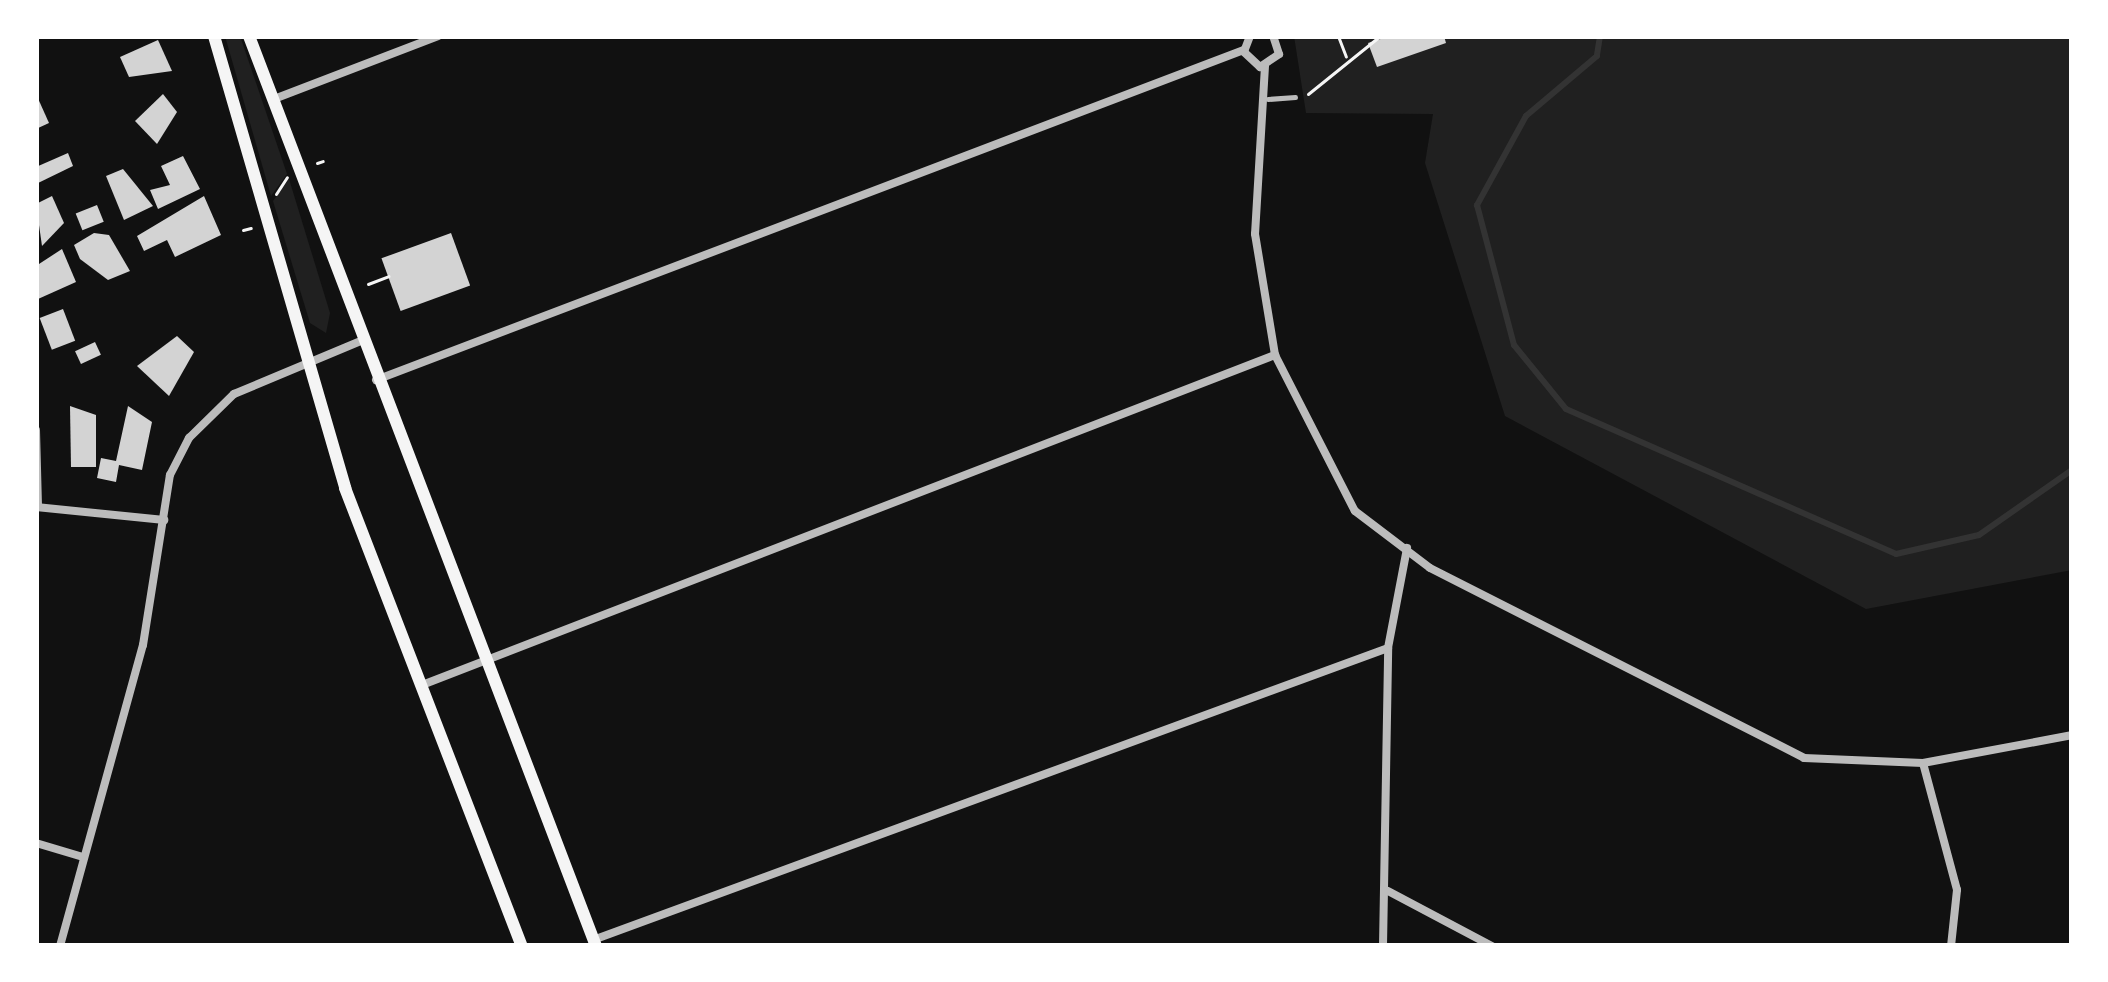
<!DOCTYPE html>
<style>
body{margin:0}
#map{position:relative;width:2108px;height:982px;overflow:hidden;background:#111;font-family:"Playfair Display",serif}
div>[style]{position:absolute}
.green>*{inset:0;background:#202020}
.stream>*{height:6px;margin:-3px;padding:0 3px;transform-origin:3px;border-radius:3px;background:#333}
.building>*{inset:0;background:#d3d3d3;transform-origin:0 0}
.path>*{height:3px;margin:-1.5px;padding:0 1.5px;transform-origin:1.5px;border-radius:1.5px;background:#f5f5f5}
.service>*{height:4.5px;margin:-2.25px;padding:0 2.25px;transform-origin:2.25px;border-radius:2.25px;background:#bcbcbc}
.minor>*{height:8px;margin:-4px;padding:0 4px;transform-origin:4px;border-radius:4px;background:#bcbcbc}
.secondary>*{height:12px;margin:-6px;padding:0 6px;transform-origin:6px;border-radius:6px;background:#f5f5f5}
span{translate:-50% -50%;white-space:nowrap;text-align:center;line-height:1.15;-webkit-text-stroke:12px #fff;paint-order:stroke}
.frame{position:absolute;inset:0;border:39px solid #fff;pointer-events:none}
</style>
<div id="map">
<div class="green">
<div style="clip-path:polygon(225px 36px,240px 36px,287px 174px,271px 196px)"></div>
<div style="clip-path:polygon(1294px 36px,2072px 36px,2072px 570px,1866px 609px,1505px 416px,1425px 163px,1433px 114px,1306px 113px)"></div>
<div style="clip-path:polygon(289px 179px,330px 313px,326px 333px,310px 323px,273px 201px)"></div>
</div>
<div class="stream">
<div style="left:1600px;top:36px;width:20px;rotate:99deg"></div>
<div style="left:1597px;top:56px;width:93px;rotate:139.8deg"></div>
<div style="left:1526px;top:116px;width:102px;rotate:118.8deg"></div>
<div style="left:1477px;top:205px;width:145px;rotate:75.2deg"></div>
<div style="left:1514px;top:345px;width:82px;rotate:50.9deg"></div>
<div style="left:1566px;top:409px;width:360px;rotate:23.7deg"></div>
<div style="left:1896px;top:554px;width:85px;rotate:-12.9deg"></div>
<div style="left:1979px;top:535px;width:113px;rotate:-35deg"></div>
</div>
<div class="building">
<div style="clip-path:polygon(1390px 36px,1444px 36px,1446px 43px,1377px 67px,1368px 43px)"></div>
<div style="clip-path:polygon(158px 40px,172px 71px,129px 77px,120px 57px)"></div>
<div style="clip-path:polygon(36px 94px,49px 123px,36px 129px)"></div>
<div style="clip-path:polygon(163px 94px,177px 112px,157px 144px,135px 121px)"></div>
<div style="clip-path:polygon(68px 153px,73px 166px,36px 184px,36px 167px)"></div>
<div style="clip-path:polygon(183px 156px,200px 189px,158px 209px,150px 190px,170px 185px,161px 166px)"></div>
<div style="clip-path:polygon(123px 169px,153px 206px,124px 220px,106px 176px)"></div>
<div style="clip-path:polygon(52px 196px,64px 223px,42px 246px,36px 204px)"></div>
<div style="clip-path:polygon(204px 196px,221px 235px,175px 257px,167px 240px,144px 251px,137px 236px)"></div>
<div style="left:97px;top:205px;width:18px;height:23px;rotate:68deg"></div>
<div style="clip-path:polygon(94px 233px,109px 235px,130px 271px,108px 280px,80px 259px,74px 245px)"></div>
<div style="left:451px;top:233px;width:56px;height:74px;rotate:70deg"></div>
<div style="clip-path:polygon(62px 249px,76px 282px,38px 299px,39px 264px)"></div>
<div style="left:63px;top:309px;width:34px;height:25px;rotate:69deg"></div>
<div style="clip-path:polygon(177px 336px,194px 352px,169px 396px,137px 366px)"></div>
<div style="left:95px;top:342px;width:14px;height:22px;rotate:65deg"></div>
<div style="clip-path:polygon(70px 406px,96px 415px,96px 467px,71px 467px)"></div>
<div style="clip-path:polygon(128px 406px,152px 422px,142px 470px,119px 465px,116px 482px,97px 478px,101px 458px,116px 461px)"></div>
</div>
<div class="path">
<div style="left:1338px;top:36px;width:22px;rotate:69deg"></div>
<div style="left:1308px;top:94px;width:92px;rotate:-38.9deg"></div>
<div style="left:317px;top:163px;width:6px;rotate:-18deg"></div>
<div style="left:276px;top:194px;width:20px;rotate:-57deg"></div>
<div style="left:243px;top:230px;width:8px;rotate:-14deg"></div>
<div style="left:368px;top:284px;width:22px;rotate:-21deg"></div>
</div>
<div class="service">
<div style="left:1268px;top:99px;width:27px;rotate:-4deg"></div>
</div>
<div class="minor">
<div style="left:1250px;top:36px;width:17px;rotate:111deg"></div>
<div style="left:1244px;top:52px;width:22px;rotate:43deg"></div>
<div style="left:1260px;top:67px;width:23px;rotate:-34deg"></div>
<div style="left:1279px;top:54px;width:19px;rotate:-108deg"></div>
<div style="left:1265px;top:66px;width:168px;rotate:93.4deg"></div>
<div style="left:1255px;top:234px;width:123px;rotate:80.6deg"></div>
<div style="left:1275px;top:355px;width:175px;rotate:62.9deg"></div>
<div style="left:1355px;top:511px;width:94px;rotate:37.2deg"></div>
<div style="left:1430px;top:568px;width:419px;rotate:26.9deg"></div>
<div style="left:1804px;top:758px;width:119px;rotate:2.4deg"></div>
<div style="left:1923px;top:763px;width:152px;rotate:-10.6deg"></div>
<div style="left:274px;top:99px;width:176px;rotate:-21deg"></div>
<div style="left:376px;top:380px;width:929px;rotate:-20.82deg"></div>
<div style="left:36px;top:430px;width:77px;rotate:88.5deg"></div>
<div style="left:36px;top:507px;width:129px;rotate:5.8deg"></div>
<div style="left:422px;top:685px;width:915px;rotate:-21.15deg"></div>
<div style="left:1923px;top:763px;width:131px;rotate:75deg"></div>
<div style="left:1957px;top:890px;width:56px;rotate:96.1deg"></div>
<div style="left:36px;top:843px;width:49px;rotate:16.6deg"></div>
<div style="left:1388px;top:891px;width:118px;rotate:27.9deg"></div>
<div style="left:593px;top:940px;width:847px;rotate:-20.17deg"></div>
<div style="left:60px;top:946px;width:312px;rotate:-74.6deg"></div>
<div style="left:143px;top:645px;width:172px;rotate:-81deg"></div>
<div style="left:170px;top:475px;width:42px;rotate:-62.8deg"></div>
<div style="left:189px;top:438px;width:63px;rotate:-44.4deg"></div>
<div style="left:234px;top:394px;width:138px;rotate:-22.7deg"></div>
<div style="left:1383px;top:946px;width:298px;rotate:-89deg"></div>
<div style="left:1388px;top:648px;width:102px;rotate:-79.2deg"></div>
</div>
<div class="secondary">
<div style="left:214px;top:36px;width:471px;rotate:73.8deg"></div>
<div style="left:345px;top:488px;width:491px;rotate:68.9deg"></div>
<div style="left:249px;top:36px;width:974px;rotate:69.13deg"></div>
</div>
<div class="frame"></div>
</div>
